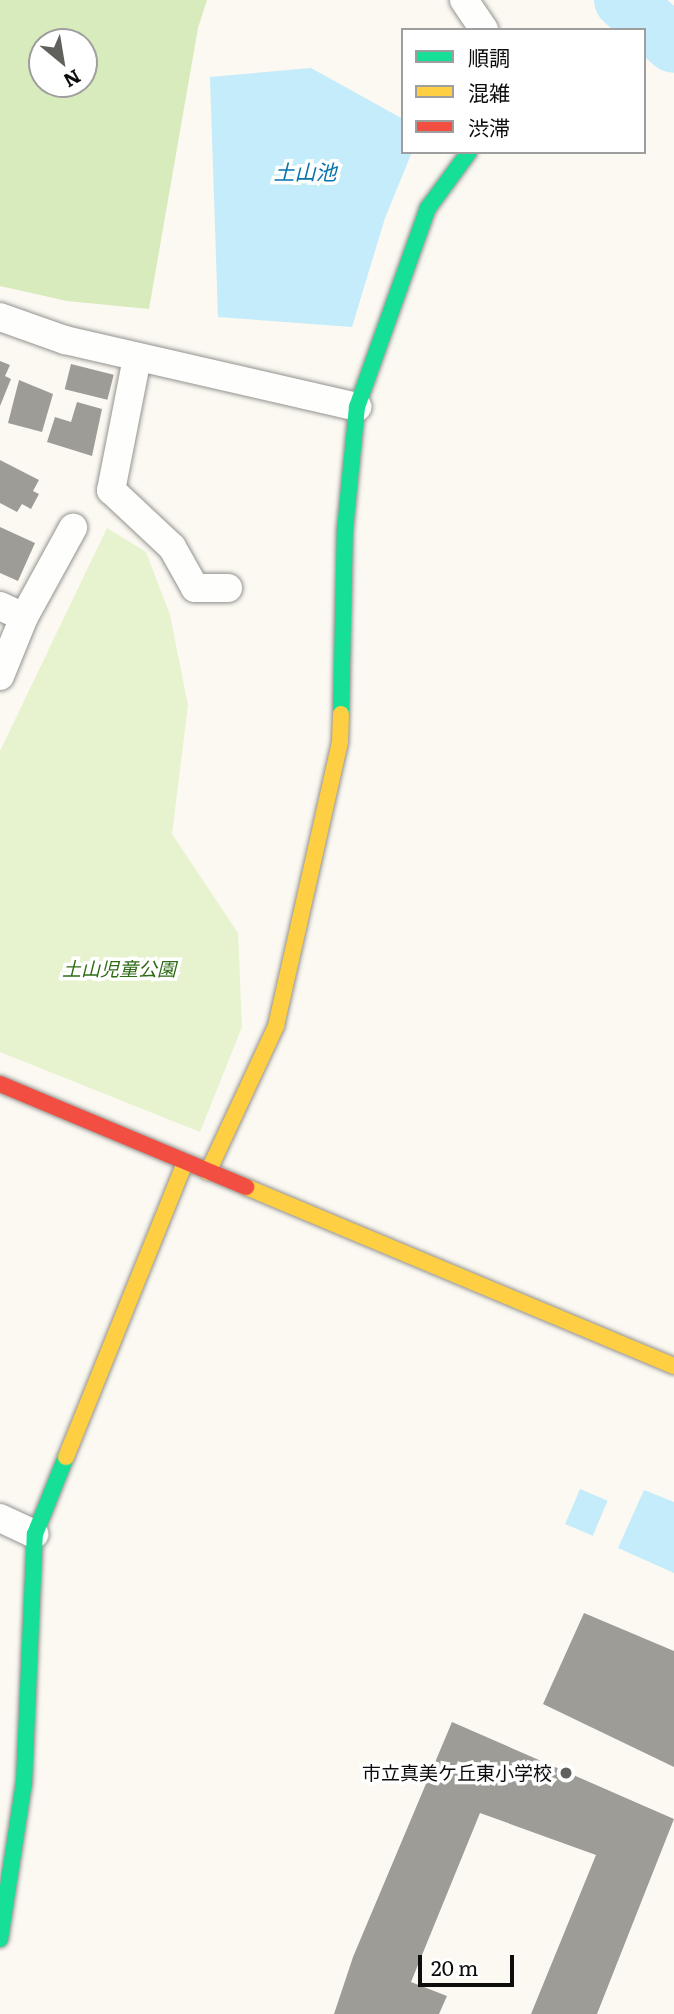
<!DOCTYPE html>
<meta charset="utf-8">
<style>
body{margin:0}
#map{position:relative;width:674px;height:2014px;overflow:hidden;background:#fbf9f2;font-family:Literata,"Noto Sans JP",serif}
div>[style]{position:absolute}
.green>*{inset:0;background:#e7f3cf}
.forest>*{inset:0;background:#d8ebbc}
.water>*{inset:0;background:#c4ecfa;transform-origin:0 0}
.river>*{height:58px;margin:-29px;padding:0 29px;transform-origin:29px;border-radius:29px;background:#c4ecfa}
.building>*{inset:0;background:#9e9c97;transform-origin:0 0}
.roads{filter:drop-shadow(0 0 2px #949390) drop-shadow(0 0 2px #949390)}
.street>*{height:28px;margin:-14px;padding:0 14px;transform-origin:14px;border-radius:14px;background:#fefefd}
.fast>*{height:16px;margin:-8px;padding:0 8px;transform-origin:8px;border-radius:8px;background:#16e098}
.slow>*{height:16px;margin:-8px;padding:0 8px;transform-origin:8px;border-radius:8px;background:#ffcf43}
.jam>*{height:16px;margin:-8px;padding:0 8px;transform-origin:8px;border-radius:8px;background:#f24e42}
.dots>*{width:19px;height:19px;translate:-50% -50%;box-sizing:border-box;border:4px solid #fff;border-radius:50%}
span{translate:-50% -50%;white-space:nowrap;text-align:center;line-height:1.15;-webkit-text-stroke:7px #fff;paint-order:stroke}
.park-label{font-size:19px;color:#306c17;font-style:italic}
.poi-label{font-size:19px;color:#0d0d0d}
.right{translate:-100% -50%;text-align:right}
.water-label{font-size:21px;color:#0974ac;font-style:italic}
.legend{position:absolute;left:401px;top:28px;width:245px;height:126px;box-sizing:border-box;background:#fff;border:2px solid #9e9e9e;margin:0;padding:9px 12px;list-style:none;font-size:21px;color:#0d0d0d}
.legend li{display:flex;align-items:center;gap:14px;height:35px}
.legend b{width:35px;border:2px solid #9e9e9e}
.north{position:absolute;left:28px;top:28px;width:70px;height:70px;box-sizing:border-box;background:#fff;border:2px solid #9e9e9e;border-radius:50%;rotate:150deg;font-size:19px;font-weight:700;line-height:28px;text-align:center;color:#0d0d0d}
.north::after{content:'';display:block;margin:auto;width:24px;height:32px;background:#60605d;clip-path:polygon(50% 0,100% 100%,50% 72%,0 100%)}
.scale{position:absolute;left:418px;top:1955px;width:96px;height:32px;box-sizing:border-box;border:4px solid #0d0d0d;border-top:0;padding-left:9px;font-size:21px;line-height:24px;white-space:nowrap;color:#0d0d0d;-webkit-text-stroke:5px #fff;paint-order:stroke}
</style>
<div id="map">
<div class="green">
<div style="clip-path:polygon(107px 528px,146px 552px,170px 615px,188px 705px,172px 834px,238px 933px,242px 1027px,200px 1132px,0 1052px,0 751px)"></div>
</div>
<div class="forest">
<div style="clip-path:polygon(evenodd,0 0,207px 0,198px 28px,149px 309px,67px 301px,0 286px,0 0,42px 42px,84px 42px,84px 84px,42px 84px,42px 42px)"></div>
</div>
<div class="water">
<div style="clip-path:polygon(311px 68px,403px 119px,403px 152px,412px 152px,385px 218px,352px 327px,218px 317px,210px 77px)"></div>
<div style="left:580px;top:1489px;width:30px;height:38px;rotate:23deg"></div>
<div style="clip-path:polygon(644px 1490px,674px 1502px,674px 1573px,618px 1548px)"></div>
</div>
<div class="river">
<div style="left:623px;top:0;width:67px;rotate:40.8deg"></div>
</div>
<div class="building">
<div style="clip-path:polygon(0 361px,10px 365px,5px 376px,11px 379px,0 406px)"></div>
<div style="left:71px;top:364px;width:44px;height:26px;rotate:14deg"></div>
<div style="clip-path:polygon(19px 380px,53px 394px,42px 432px,8px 423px)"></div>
<div style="clip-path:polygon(77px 402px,102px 409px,92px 456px,47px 442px,55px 417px,71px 422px)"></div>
<div style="clip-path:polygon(0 460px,39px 480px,33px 491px,39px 494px,31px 509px,22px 504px,17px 512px,0 503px)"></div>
<div style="clip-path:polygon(0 527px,35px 543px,18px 581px,0 573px)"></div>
<div style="clip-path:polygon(584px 1613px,674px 1651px,674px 1767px,543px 1704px)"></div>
<div style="clip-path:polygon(452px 1722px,674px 1819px,597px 2014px,531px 2014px,596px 1855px,480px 1813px,411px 1982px,447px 1996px,439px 2014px,334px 2014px,353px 1957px)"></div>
</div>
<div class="roads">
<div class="street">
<div style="left:464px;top:0;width:36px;rotate:56deg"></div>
<div style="left:0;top:317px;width:69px;rotate:19.5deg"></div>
<div style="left:65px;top:340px;width:300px;rotate:12.9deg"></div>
<div style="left:137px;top:358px;width:135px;rotate:101.1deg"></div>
<div style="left:111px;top:490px;width:83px;rotate:43.1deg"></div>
<div style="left:172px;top:547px;width:47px;rotate:60.7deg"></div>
<div style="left:195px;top:588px;width:33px"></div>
<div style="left:0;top:606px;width:26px;rotate:25deg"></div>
<div style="left:0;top:676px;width:64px;rotate:-67.9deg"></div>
<div style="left:24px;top:617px;width:102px;rotate:-61.2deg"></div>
<div style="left:0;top:1518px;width:38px;rotate:25deg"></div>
</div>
<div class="fast">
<div style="left:341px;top:714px;width:185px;rotate:-88.8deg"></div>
<div style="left:345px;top:529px;width:123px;rotate:-84.4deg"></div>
<div style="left:357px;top:407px;width:211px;rotate:-70.4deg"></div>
<div style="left:428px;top:208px;width:69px;rotate:-53.8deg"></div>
<div style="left:0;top:1939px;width:159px;rotate:-81.3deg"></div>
<div style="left:24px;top:1782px;width:248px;rotate:-87.5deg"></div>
<div style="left:35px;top:1534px;width:83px;rotate:-68.1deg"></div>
</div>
<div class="slow">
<div style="left:208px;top:1172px;width:161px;rotate:-65deg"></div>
<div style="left:276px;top:1026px;width:291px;rotate:-77.3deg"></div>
<div style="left:340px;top:742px;width:28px;rotate:-88deg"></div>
<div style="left:246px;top:1187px;width:464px;rotate:22.7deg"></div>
<div style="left:66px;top:1457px;width:317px;rotate:-68deg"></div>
</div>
<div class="jam">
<div style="left:0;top:1084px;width:267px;rotate:22.7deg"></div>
</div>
</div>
<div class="dots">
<div style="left:566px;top:1773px;background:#60605d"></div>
</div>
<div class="park-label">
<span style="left:119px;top:969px">土山児童公園</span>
</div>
<div class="poi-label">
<span class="right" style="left:552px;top:1773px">市立真美ケ丘東小学校</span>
</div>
<div class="water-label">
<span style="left:305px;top:171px">土山池</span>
</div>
<ul class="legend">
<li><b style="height:9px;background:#16e098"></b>順調</li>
<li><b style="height:9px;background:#ffcf43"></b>混雑</li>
<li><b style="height:9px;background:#f24e42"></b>渋滞</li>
</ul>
<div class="north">N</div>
<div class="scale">20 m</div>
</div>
